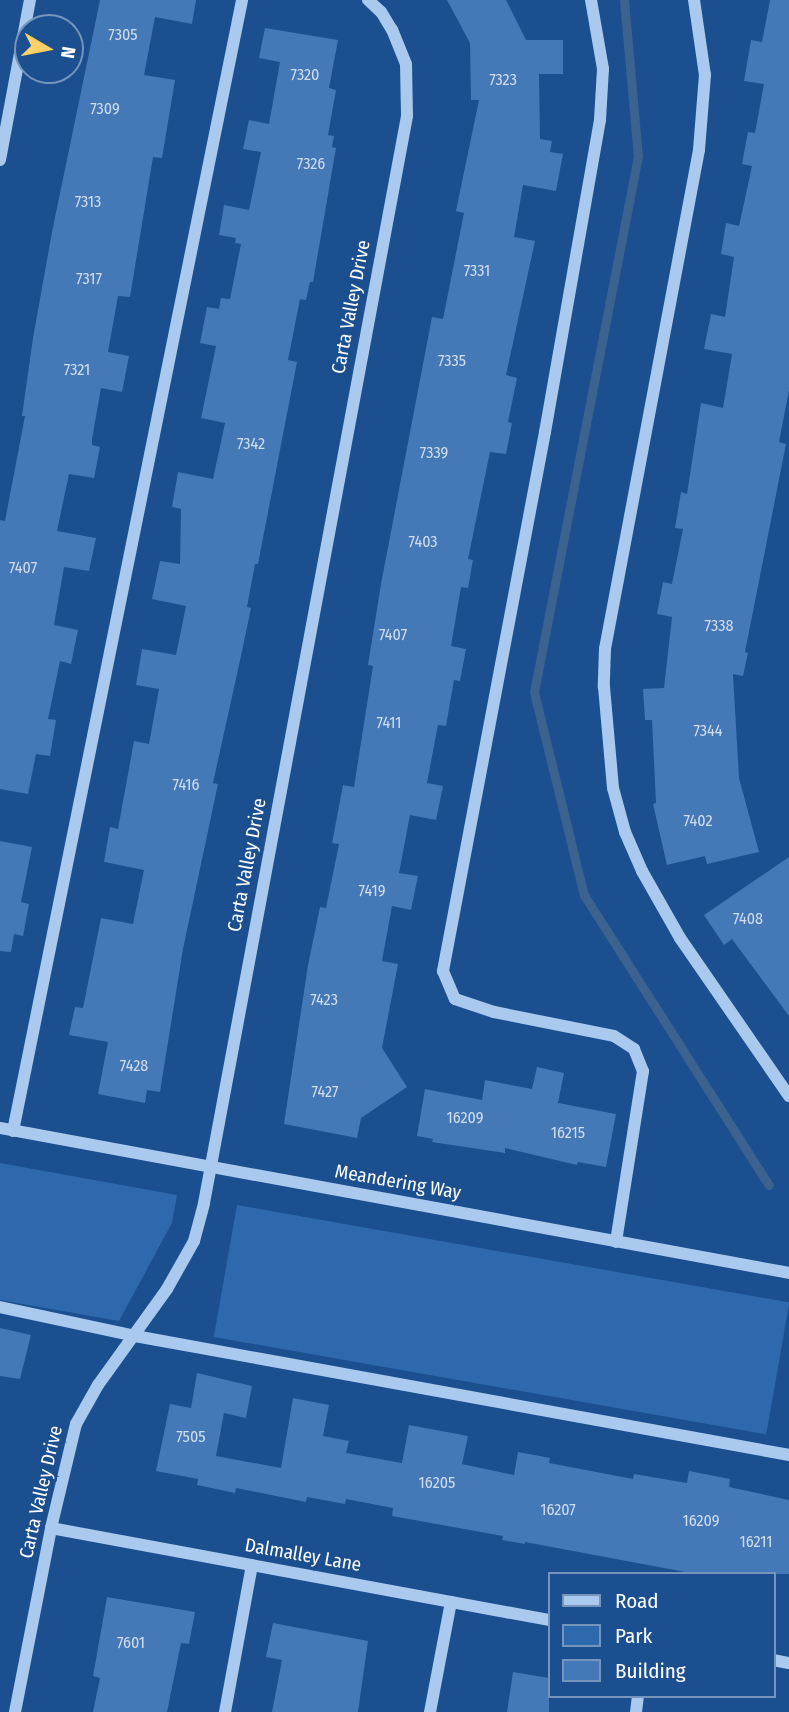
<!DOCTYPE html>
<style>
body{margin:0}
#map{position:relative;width:789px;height:1712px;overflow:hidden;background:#1b4f8f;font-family:"Fira Sans Condensed",sans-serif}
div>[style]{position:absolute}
.green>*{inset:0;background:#2e69ad;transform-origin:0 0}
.stream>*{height:9px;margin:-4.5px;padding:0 4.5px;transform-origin:4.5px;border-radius:4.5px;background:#3c6290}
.building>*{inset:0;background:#4478b7}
.minor>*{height:12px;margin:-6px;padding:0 6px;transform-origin:6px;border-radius:6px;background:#a9c9ee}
span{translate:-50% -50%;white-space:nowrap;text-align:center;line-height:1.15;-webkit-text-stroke:5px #1b4f8f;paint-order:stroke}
.number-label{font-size:16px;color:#d0dded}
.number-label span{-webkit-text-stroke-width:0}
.street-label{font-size:19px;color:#fff}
.legend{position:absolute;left:548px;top:1572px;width:228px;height:126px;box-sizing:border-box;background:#1b4f8f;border:2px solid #7695bc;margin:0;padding:9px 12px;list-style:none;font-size:21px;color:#fff}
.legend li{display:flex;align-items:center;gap:14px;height:35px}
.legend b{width:35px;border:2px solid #7695bc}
.north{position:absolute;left:14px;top:14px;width:70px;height:70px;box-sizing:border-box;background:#1b4f8f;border:2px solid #7695bc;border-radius:50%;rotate:100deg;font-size:19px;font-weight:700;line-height:28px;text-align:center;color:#fff}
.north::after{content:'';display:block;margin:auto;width:24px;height:32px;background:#ffd166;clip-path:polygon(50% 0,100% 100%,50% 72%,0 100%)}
</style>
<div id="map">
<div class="green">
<div style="clip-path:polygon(0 1163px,177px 1195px,172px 1223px,119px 1321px,0 1300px)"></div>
<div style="left:237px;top:1205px;width:561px;height:134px;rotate:10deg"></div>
</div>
<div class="stream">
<div style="left:624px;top:0;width:157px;rotate:84.9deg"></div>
<div style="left:638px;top:156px;width:546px;rotate:100.98deg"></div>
<div style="left:534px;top:692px;width:209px;rotate:76.2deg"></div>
<div style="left:584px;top:895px;width:344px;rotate:57.5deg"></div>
</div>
<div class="building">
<div style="clip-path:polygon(100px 0,196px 0,192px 24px,155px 17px,144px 75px,175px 80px,162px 158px,153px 157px,130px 297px,118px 296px,108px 352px,129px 356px,122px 392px,101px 388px,92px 439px,92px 445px,100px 447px,94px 478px,69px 474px,57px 531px,96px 538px,89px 571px,64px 567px,54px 625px,78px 630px,71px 664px,60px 661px,48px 719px,56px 720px,50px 756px,36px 754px,28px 794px,0 789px,0 520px,5px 521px,25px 416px,22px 416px,33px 338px,52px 232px)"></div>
<div style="clip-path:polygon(447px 0,506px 0,526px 40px,563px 40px,563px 74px,539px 74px,540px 139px,552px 141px,550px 152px,563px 154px,556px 191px,523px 185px,514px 237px,535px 241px,506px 375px,517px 378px,508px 422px,512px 423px,506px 454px,490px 452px,468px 559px,473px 560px,468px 588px,461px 587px,451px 646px,466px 649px,460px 681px,454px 680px,446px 726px,438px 725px,427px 783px,443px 786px,436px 820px,410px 815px,399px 873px,418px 876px,411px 910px,392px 906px,382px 961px,398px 964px,382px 1048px,407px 1087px,361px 1118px,357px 1138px,284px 1124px,308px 965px,320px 907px,326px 908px,339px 844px,332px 843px,343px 785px,354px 787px,373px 666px,368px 665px,381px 584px,432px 317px,443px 319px,464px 213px,456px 211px,479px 100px,471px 100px,470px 43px)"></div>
<div style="clip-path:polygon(770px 0,789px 0,789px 390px,779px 442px,786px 444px,745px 652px,748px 653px,743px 676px,733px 674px,739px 778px,759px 852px,707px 864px,705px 856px,667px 865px,653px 804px,656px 803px,652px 720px,645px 720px,643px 689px,664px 688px,672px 617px,657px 614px,663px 582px,672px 584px,683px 529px,675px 528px,681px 492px,687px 494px,701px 403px,723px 408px,732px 354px,704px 349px,711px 314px,725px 317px,734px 257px,721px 254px,726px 223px,739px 226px,752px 166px,742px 164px,748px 132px,755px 133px,764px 84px,744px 81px,751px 40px,762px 42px)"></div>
<div style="clip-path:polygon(265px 28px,338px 40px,329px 88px,336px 90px,328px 135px,334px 136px,332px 147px,336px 148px,313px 282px,310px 282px,306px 300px,300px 299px,288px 360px,297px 362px,258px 564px,255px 564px,247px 607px,251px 608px,241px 656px,213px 783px,218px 784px,183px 949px,160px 1092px,147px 1090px,145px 1103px,98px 1094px,108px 1042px,69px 1035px,75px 1007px,83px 1008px,101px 918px,133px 924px,144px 870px,104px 862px,110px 827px,118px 829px,134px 741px,149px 744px,159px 689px,136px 685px,142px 649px,176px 655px,186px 606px,152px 599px,160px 561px,180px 564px,181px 509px,172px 507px,178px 472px,213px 479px,225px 423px,201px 418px,216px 346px,200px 343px,207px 307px,219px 309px,221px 298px,230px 299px,241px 244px,235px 243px,236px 238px,219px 235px,224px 205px,249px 210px,261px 152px,243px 149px,249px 120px,269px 124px,280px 62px,259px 58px)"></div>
<div style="clip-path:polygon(0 841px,32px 847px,21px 902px,29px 904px,23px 936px,14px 934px,11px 952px,0 951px)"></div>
<div style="clip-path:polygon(789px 857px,789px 1016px,732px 939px,724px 945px,704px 915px)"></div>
<div style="clip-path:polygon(537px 1067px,564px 1073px,558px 1103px,616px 1114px,606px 1167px,578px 1162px,577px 1165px,505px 1148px,505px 1153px,432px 1142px,433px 1139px,417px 1136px,425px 1089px,482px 1100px,485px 1080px,532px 1089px)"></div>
<div style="clip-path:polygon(0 1328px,31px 1335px,20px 1379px,0 1376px)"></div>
<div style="clip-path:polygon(197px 1373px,252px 1386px,246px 1418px,224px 1413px,216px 1456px,281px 1468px,293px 1398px,329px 1405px,323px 1436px,349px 1441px,346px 1453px,402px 1463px,409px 1425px,468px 1436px,462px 1464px,514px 1475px,518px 1452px,550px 1458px,549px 1463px,633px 1479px,634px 1474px,687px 1483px,689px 1471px,730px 1479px,729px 1487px,789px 1500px,789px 1574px,696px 1574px,525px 1542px,525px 1544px,502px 1540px,503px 1536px,392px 1516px,393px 1508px,346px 1499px,345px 1504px,307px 1497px,306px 1502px,236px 1488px,235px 1493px,197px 1485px,198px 1479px,156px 1471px,170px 1404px,191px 1408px)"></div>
<div style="clip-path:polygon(107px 1597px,195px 1612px,189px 1644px,181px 1643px,167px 1712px,93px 1712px,100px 1678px,93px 1676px)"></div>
<div style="clip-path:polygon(273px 1623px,368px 1641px,358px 1712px,272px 1712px,282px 1660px,266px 1657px)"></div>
<div style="clip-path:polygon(513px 1672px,549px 1678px,549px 1712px,507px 1712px)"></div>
</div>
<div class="minor">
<div style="left:591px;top:0;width:70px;rotate:80.1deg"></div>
<div style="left:603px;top:69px;width:51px;rotate:93.4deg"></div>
<div style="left:600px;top:120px;width:317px;rotate:100deg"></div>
<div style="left:545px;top:432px;width:549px;rotate:100.72deg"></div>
<div style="left:443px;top:971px;width:30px;rotate:67deg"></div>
<div style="left:455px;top:999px;width:41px;rotate:18.4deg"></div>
<div style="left:494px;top:1012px;width:122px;rotate:11.3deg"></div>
<div style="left:614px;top:1036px;width:24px;rotate:33deg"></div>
<div style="left:634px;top:1049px;width:24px;rotate:68deg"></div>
<div style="left:643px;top:1071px;width:173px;rotate:99deg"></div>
<div style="left:694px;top:0;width:76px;rotate:81.7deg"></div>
<div style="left:705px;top:75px;width:75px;rotate:94.6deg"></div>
<div style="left:699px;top:150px;width:508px;rotate:100.67deg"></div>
<div style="left:605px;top:649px;width:38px;rotate:92deg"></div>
<div style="left:604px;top:687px;width:101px;rotate:84.9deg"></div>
<div style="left:613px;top:788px;width:46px;rotate:74.7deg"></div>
<div style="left:625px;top:832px;width:43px;rotate:66.4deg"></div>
<div style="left:642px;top:871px;width:77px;rotate:60.4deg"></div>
<div style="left:680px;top:938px;width:192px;rotate:55.4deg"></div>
<div style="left:0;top:160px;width:163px;rotate:-79.4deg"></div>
<div style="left:0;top:1128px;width:802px;rotate:10.41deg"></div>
<div style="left:13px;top:1131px;width:1154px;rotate:-78.55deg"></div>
<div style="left:0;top:1307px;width:138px;rotate:12.1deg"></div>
<div style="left:135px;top:1336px;width:665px;rotate:10.31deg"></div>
<div style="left:51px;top:1528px;width:506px;rotate:10.47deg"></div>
<div style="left:773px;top:1660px;width:16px;rotate:11deg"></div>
<div style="left:15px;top:1712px;width:187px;rotate:-78.9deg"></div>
<div style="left:51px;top:1528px;width:107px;rotate:-76.5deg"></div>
<div style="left:76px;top:1424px;width:45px;rotate:-60.6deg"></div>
<div style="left:98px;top:1385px;width:118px;rotate:-54.3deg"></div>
<div style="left:167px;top:1289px;width:55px;rotate:-60.6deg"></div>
<div style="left:194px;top:1241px;width:39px;rotate:-75deg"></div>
<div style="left:204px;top:1203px;width:1106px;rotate:-79.42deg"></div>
<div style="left:407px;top:116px;width:52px;rotate:-91.1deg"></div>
<div style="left:406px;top:64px;width:37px;rotate:-112deg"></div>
<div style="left:392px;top:30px;width:21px;rotate:-121deg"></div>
<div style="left:381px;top:12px;width:18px;rotate:-137deg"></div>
<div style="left:225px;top:1712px;width:149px;rotate:-79.6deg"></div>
<div style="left:430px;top:1712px;width:112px;rotate:-79.2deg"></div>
<div style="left:636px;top:1712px;width:16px;rotate:-83deg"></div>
</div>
<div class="number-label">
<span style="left:123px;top:35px">7305</span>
<span style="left:305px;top:75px">7320</span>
<span style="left:503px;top:80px">7323</span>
<span style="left:105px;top:109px">7309</span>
<span style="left:311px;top:164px">7326</span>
<span style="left:88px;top:202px">7313</span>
<span style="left:477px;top:271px">7331</span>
<span style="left:89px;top:279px">7317</span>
<span style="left:452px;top:361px">7335</span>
<span style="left:77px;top:370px">7321</span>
<span style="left:251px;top:444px">7342</span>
<span style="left:434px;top:453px">7339</span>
<span style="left:423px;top:542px">7403</span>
<span style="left:23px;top:568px">7407</span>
<span style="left:719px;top:626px">7338</span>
<span style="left:393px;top:635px">7407</span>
<span style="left:389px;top:723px">7411</span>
<span style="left:708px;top:731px">7344</span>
<span style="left:186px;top:785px">7416</span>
<span style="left:698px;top:821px">7402</span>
<span style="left:372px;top:891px">7419</span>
<span style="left:748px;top:919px">7408</span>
<span style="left:324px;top:1000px">7423</span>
<span style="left:134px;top:1066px">7428</span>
<span style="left:325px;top:1092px">7427</span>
<span style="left:465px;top:1118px">16209</span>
<span style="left:568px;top:1133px">16215</span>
<span style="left:191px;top:1437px">7505</span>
<span style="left:437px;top:1483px">16205</span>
<span style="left:558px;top:1510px">16207</span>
<span style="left:701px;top:1521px">16209</span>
<span style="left:756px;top:1542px">16211</span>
<span style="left:131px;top:1643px">7601</span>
</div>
<div class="street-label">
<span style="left:351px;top:307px;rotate:-79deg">Carta Valley Drive</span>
<span style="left:247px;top:865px;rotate:-79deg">Carta Valley Drive</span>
<span style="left:398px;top:1182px;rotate:10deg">Meandering Way</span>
<span style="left:41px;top:1492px;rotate:-77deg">Carta Valley Drive</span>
<span style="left:303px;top:1555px;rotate:10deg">Dalmalley Lane</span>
</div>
<ul class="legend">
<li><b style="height:9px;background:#a9c9ee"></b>Road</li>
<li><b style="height:19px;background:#2e69ad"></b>Park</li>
<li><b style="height:19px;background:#4478b7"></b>Building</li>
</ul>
<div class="north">N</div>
</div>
